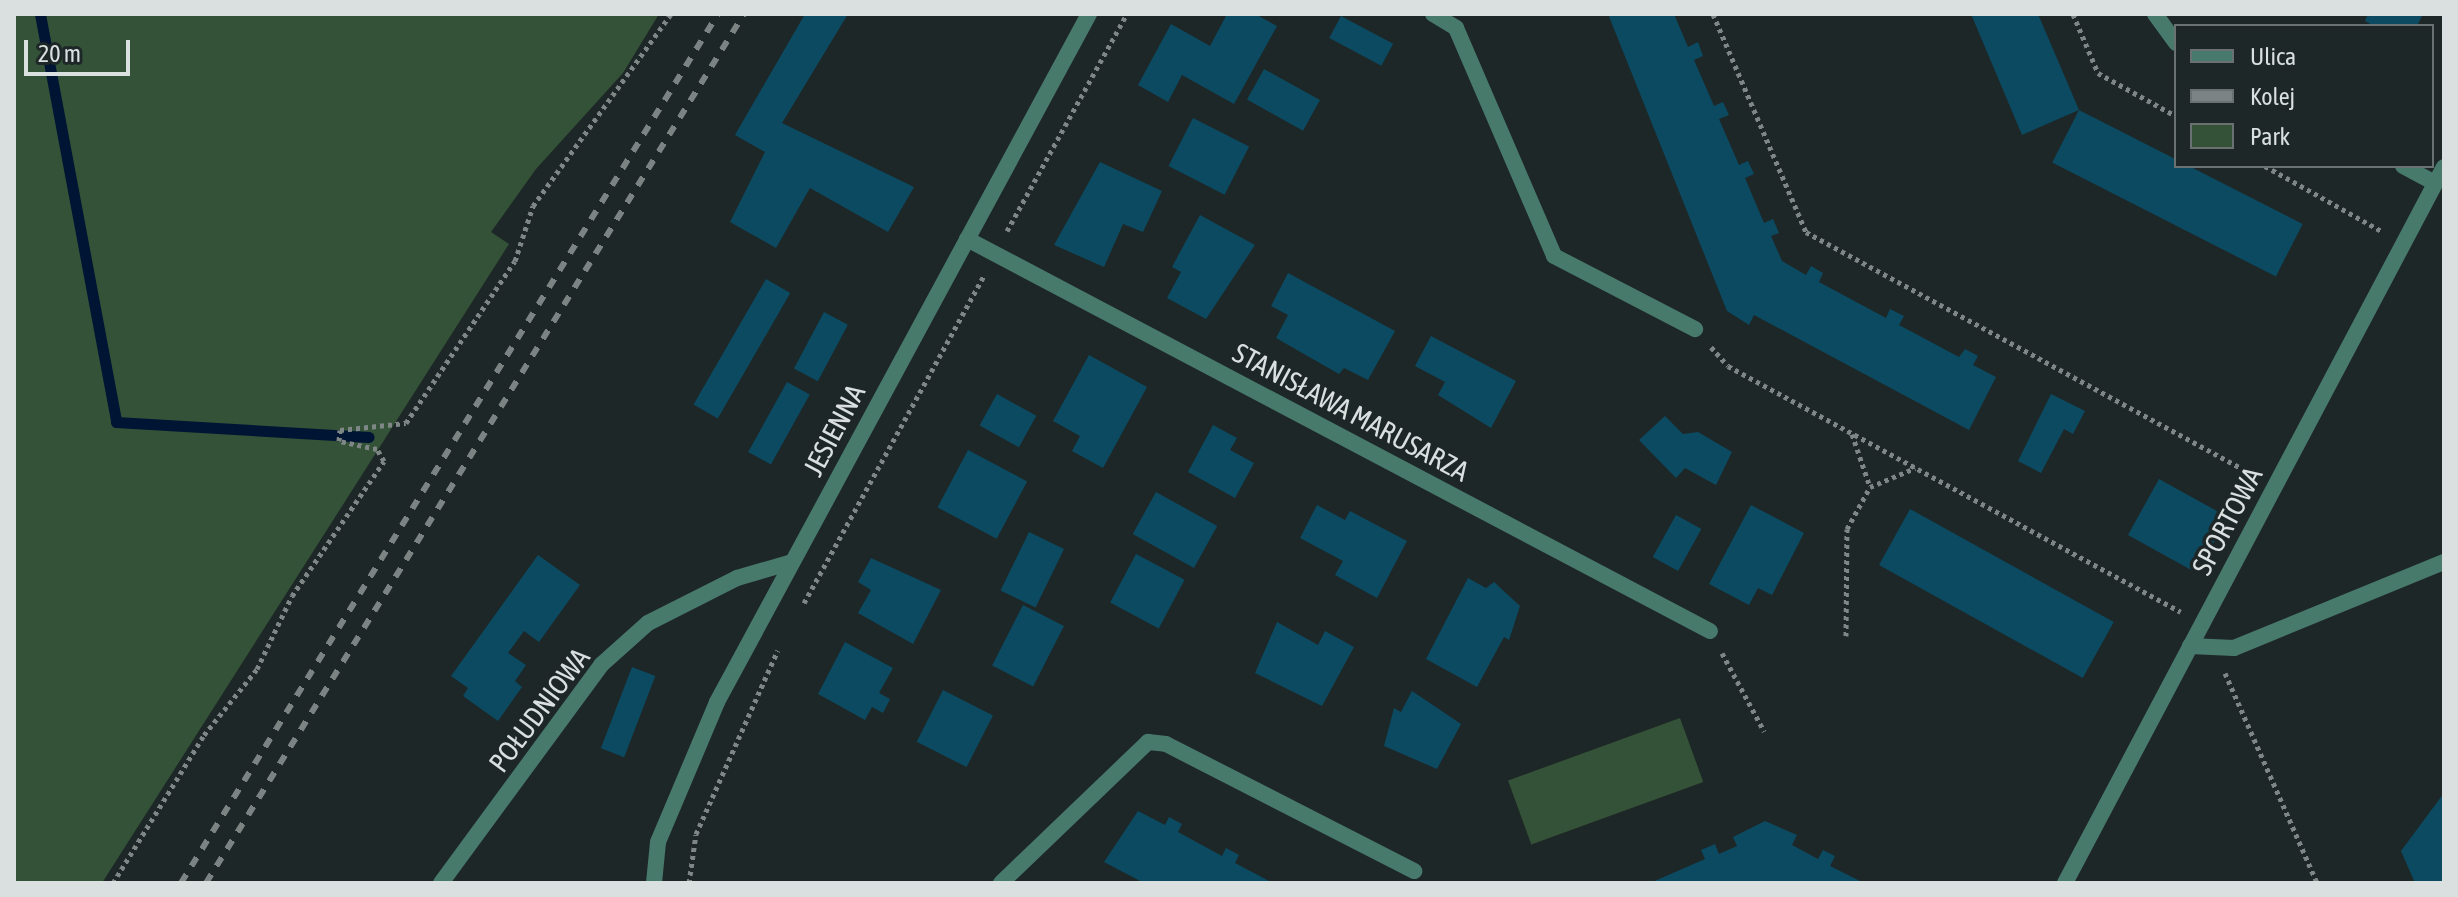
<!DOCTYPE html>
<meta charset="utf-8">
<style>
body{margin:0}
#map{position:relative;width:2458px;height:897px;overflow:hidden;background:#1e2727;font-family:"Asap Condensed",sans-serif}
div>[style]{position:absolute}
.green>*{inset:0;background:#335237;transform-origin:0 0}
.stream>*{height:11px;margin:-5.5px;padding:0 5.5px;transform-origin:5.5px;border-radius:5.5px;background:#001434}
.building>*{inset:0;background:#0b4a61;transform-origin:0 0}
.path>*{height:5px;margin-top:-2.5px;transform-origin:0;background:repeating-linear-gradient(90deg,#7e8686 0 4px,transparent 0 8px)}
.service>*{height:16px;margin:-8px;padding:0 8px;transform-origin:8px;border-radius:8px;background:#487a6c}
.minor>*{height:16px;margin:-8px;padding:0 8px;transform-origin:8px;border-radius:8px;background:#487a6c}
.tertiary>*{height:16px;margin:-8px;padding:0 8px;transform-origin:8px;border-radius:8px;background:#487a6c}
.rail>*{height:6px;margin-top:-3px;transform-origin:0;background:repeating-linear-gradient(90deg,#7b8383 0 10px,transparent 0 20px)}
span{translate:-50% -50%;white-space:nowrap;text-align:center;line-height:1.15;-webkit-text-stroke:7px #1e2727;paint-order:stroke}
.street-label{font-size:28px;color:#dae0e0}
.frame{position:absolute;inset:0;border:16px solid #dae0e0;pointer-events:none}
.legend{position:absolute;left:2174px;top:24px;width:260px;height:144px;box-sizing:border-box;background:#1e2727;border:2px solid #697171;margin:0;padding:10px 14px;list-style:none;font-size:24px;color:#dae0e0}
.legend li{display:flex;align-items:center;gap:16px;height:40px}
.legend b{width:40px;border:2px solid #697171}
.scale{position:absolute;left:24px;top:40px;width:106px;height:36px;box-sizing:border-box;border:4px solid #dae0e0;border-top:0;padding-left:10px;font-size:24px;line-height:28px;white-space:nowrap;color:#dae0e0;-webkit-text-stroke:6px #1e2727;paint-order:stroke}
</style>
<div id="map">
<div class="green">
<div style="clip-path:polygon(14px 14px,659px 14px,623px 73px,536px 169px,491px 232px,509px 244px,102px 883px,14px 883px)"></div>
<div style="left:1680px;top:718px;width:68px;height:183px;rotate:70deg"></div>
</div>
<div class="stream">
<div style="left:40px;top:14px;width:415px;rotate:79.4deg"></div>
<div style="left:116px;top:422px;width:253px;rotate:3.4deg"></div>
</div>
<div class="building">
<div style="clip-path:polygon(805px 14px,848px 14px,782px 123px,914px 187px,888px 232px,810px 188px,776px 248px,730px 222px,765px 152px,735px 135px)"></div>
<div style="clip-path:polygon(1227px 14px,1255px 14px,1277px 26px,1234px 104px,1182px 75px,1168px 102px,1138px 85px,1171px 24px,1210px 46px)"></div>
<div style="clip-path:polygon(1608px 14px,1674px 14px,1688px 47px,1698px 42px,1703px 56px,1694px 60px,1714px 106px,1723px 102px,1729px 115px,1719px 119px,1739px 165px,1748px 161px,1754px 174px,1745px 178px,1764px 223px,1773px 219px,1779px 233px,1771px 236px,1782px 261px,1806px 275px,1811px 266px,1823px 273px,1819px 282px,1886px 318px,1890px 309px,1904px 316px,1899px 325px,1959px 357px,1965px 349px,1978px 356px,1973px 365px,1996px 377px,1969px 430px,1754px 315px,1749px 325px,1727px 311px)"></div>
<div style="clip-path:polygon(1971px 14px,2038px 14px,2079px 110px,2022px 135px)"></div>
<div style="clip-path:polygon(2368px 14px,2423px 14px,2417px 26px,2374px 26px,2365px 21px)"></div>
<div style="left:1341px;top:16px;width:59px;height:25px;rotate:28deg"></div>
<div style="left:1264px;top:69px;width:64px;height:35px;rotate:29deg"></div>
<div style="left:2079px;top:110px;width:251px;height:59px;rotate:27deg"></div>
<div style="left:1193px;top:118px;width:63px;height:54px;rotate:27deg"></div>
<div style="clip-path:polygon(1100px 162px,1162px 191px,1143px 232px,1123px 224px,1104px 267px,1054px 245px)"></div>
<div style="clip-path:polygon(1200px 215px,1255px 245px,1206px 319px,1167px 298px,1181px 272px,1172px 267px)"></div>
<div style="clip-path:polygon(1288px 273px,1395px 331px,1368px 380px,1344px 368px,1339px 374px,1276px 338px,1288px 315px,1271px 306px)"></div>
<div style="left:766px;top:279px;width:28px;height:145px;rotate:30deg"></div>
<div style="left:824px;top:312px;width:27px;height:64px;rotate:28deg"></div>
<div style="clip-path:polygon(1431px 336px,1516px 381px,1491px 428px,1438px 395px,1445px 382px,1415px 366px)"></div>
<div style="clip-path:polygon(1089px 355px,1147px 387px,1103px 468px,1072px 451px,1080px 436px,1053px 421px)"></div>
<div style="left:787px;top:382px;width:26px;height:80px;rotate:29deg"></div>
<div style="left:997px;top:394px;width:45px;height:36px;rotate:29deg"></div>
<div style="clip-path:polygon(2051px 394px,2085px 411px,2073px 434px,2064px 429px,2041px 473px,2018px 461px)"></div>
<div style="clip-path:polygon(1665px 416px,1683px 434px,1698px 432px,1732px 452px,1716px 485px,1685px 468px,1676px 478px,1639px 440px)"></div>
<div style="clip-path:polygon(1213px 425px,1237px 438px,1230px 450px,1254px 463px,1235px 498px,1188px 472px)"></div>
<div style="left:968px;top:450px;width:67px;height:65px;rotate:28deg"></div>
<div style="left:2159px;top:479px;width:79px;height:64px;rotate:29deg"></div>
<div style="left:1156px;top:492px;width:70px;height:48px;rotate:29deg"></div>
<div style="clip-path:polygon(1317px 505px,1345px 520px,1350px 511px,1407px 541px,1377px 598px,1335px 575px,1343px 561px,1300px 538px)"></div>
<div style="clip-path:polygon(1751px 505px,1804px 533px,1772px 595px,1758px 588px,1749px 605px,1709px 584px)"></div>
<div style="left:1910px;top:509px;width:233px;height:64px;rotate:29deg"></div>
<div style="left:1676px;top:515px;width:29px;height:48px;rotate:29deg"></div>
<div style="left:1029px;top:532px;width:39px;height:65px;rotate:26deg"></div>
<div style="left:1136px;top:554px;width:55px;height:55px;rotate:28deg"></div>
<div style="clip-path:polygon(538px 555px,580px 585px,539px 642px,524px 631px,508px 653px,526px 665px,515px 681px,522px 687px,498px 721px,463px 696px,468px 688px,451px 676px)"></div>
<div style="clip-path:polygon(871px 558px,941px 590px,913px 644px,858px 613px,871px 590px,858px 582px)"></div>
<div style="clip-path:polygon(1468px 578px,1486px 588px,1494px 582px,1520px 606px,1509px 640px,1504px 637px,1477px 687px,1426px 659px)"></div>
<div style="left:1023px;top:605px;width:46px;height:68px;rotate:27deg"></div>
<div style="clip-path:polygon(1277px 622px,1318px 645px,1325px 631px,1354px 647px,1322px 706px,1255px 673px)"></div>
<div style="clip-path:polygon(845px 642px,893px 668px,879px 693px,890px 699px,883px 713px,872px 707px,865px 720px,818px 694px)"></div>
<div style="left:632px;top:667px;width:25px;height:87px;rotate:21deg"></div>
<div style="left:943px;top:690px;width:56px;height:58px;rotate:27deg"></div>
<div style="clip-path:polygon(1412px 691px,1461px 724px,1437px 769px,1384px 746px,1394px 708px,1401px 712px)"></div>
<div style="clip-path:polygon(2444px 793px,2444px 883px,2415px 883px,2401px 851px)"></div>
<div style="clip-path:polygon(1138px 811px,1165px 825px,1169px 817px,1182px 824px,1178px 832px,1222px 856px,1226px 848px,1239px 855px,1235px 863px,1273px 883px,1144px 883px,1104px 862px)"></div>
<div style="clip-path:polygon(1765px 821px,1797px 835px,1792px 845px,1818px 859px,1823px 850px,1835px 856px,1830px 866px,1864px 883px,1650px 883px,1705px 859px,1701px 850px,1715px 844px,1719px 854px,1737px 846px,1733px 837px)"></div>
</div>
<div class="path">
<div style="left:1713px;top:14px;width:237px;rotate:66.9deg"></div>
<div style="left:1806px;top:232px;width:510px;rotate:28.48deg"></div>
<div style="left:2073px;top:14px;width:64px;rotate:67deg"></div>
<div style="left:2098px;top:73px;width:89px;rotate:28.9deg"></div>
<div style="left:2265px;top:166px;width:135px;rotate:29.2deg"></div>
<div style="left:1007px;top:231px;width:248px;rotate:-61.1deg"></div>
<div style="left:1711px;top:347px;width:25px;rotate:48deg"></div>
<div style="left:1728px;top:366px;width:515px;rotate:28.5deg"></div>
<div style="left:1852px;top:434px;width:56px;rotate:71.2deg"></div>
<div style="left:804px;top:603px;width:374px;rotate:-61.2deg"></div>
<div style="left:1846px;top:636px;width:107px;rotate:-89.5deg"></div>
<div style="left:1847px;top:529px;width:48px;rotate:-61.3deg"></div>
<div style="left:1870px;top:487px;width:49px;rotate:-22.9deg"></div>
<div style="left:1722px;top:653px;width:89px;rotate:61.7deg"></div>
<div style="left:2225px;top:673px;width:229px;rotate:66.3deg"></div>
<div style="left:113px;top:883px;width:174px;rotate:-58.4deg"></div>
<div style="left:204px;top:735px;width:85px;rotate:-51.2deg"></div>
<div style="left:257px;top:669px;width:81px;rotate:-64.4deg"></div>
<div style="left:292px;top:596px;width:163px;rotate:-55.7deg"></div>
<div style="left:384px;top:461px;width:14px;rotate:-120deg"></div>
<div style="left:377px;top:449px;width:39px;rotate:-168deg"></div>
<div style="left:339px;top:441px;width:11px;rotate:-85deg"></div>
<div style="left:340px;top:430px;width:66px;rotate:-6.1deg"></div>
<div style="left:406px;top:423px;width:195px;rotate:-56.1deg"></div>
<div style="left:515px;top:261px;width:58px;rotate:-71.9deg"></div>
<div style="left:533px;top:206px;width:236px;rotate:-54.3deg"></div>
<div style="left:689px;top:883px;width:49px;rotate:-81.9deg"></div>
<div style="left:696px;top:834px;width:201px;rotate:-66deg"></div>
</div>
<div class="service">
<div style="left:2190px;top:646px;width:44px;rotate:2.6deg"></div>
<div style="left:2234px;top:648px;width:227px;rotate:-22.3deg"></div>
<div style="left:1001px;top:883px;width:204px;rotate:-43.8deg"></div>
<div style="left:1148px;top:742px;width:18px;rotate:6deg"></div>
<div style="left:1166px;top:744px;width:279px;rotate:27.1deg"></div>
</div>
<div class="minor">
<div style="left:1433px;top:14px;width:27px;rotate:31deg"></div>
<div style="left:1456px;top:28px;width:248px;rotate:66.7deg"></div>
<div style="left:1554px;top:256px;width:159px;rotate:27.4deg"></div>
<div style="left:2155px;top:14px;width:36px;rotate:54deg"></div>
<div style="left:2403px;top:166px;width:36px;rotate:28deg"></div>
<div style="left:967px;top:239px;width:840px;rotate:27.82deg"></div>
<div style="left:441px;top:883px;width:270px;rotate:-53.7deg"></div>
<div style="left:601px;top:665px;width:63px;rotate:-41.8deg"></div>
<div style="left:648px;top:623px;width:100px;rotate:-26.8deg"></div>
<div style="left:737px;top:578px;width:57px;rotate:-16.2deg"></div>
<div style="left:2065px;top:883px;width:810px;rotate:-62.11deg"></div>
</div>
<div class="tertiary">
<div style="left:654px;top:883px;width:41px;rotate:-84.4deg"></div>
<div style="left:658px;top:842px;width:152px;rotate:-67.1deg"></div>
<div style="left:717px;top:702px;width:782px;rotate:-61.6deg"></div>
</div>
<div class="rail">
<div style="left:181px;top:883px;width:1022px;rotate:-58.29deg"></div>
<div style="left:206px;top:883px;width:1022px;rotate:-58.24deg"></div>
</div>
<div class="street-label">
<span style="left:1351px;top:412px;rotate:28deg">STANISŁAWA MARUSARZA</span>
<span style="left:834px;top:430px;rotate:-62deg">JESIENNA</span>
<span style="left:2227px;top:521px;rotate:-62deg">SPORTOWA</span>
<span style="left:539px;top:710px;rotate:-53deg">POŁUDNIOWA</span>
</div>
<div class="frame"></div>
<ul class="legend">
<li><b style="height:10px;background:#487a6c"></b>Ulica</li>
<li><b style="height:10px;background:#7b8383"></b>Kolej</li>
<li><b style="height:22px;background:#335237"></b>Park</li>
</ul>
<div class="scale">20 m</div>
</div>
